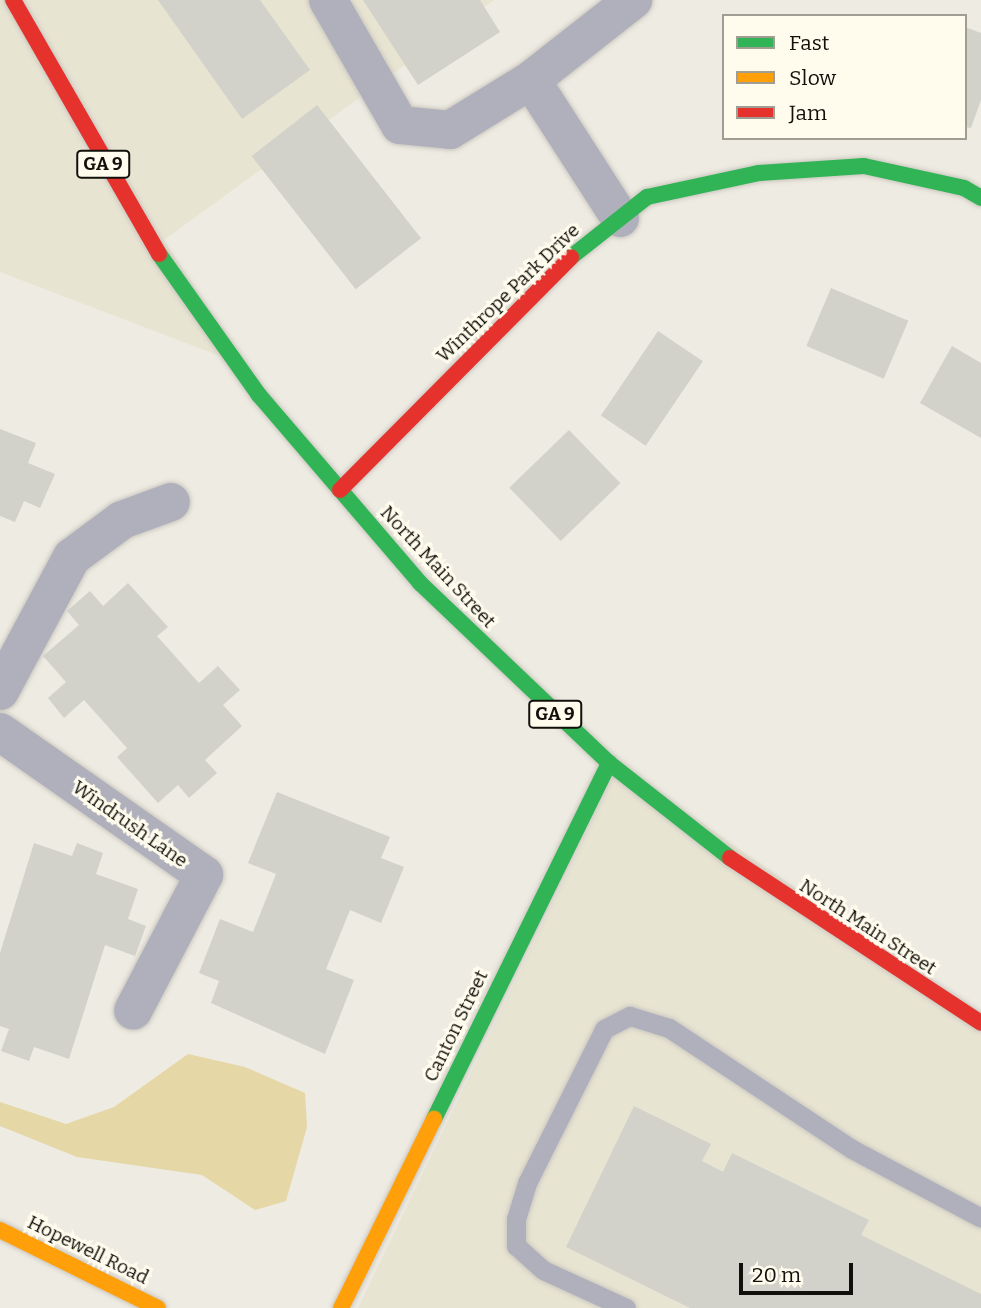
<!DOCTYPE html>
<style>
body{margin:0}
#map{position:relative;width:981px;height:1308px;overflow:hidden;background:#eeebe2;font-family:Bitter,serif}
div>[style]{position:absolute}
.built>*{inset:0;background:#e8e4d2}
.water>*{inset:0;background:#e5d7a6}
.building>*{inset:0;background:#d2d1ca;transform-origin:0 0}
.roads{filter:drop-shadow(0 0 2px #cac7c0) drop-shadow(0 0 2px #cac7c0)}
.lane>*{height:19px;margin:-9.5px;padding:0 9.5px;transform-origin:9.5px;border-radius:9.5px;background:#afb0bc}
.street>*{height:38px;margin:-19px;padding:0 19px;transform-origin:19px;border-radius:19px;background:#afb0bc}
.fast>*{height:16px;margin:-8px;padding:0 8px;transform-origin:8px;border-radius:8px;background:#30b455}
.slow>*{height:16px;margin:-8px;padding:0 8px;transform-origin:8px;border-radius:8px;background:#ff9f0a}
.jam>*{height:16px;margin:-8px;padding:0 8px;transform-origin:8px;border-radius:8px;background:#e5322d}
span{translate:-50% -50%;white-space:nowrap;text-align:center;line-height:1.15;-webkit-text-stroke:6px #fffcee;paint-order:stroke}
.shield-label span{padding:2px 5px;background:#fffcee;border:2px solid;border-radius:5px;-webkit-text-stroke-width:0}
.shield-label{font-size:18px;color:#11100a;font-weight:700}
.street-label{font-size:19px;color:#11100a}
.legend{position:absolute;left:722px;top:14px;width:245px;height:126px;box-sizing:border-box;background:#fffcee;border:2px solid #a09e93;margin:0;padding:9px 12px;list-style:none;font-size:21px;color:#11100a}
.legend li{display:flex;align-items:center;gap:14px;height:35px}
.legend b{width:35px;border:2px solid #a09e93}
.scale{position:absolute;left:739px;top:1263px;width:114px;height:32px;box-sizing:border-box;border:4px solid #11100a;border-top:0;padding-left:9px;font-size:21px;line-height:24px;white-space:nowrap;color:#11100a;-webkit-text-stroke:5px #fffcee;paint-order:stroke}
</style>
<div id="map">
<div class="built">
<div style="clip-path:polygon(0 0,494px 0,164px 240px,246px 366px,0 272px)"></div>
<div style="clip-path:polygon(619px 765px,981px 1017px,981px 1308px,358px 1308px)"></div>
</div>
<div class="water">
<div style="clip-path:polygon(188px 1054px,245px 1067px,305px 1093px,307px 1127px,286px 1201px,255px 1210px,202px 1175px,77px 1157px,0 1126px,0 1102px,66px 1124px,114px 1107px)"></div>
</div>
<div class="building">
<div style="clip-path:polygon(158px 0,260px 0,310px 70px,242px 119px)"></div>
<div style="clip-path:polygon(363px 0,480px 0,500px 32px,418px 85px)"></div>
<div style="clip-path:polygon(965px 27px,981px 33px,981px 100px,971px 128px,965px 127px)"></div>
<div style="left:317px;top:105px;width:169px;height:83px;rotate:52deg"></div>
<div style="left:831px;top:288px;width:84px;height:63px;rotate:23deg"></div>
<div style="left:658px;top:331px;width:54px;height:102px;rotate:34deg"></div>
<div style="clip-path:polygon(952px 346px,981px 363px,981px 438px,920px 403px)"></div>
<div style="clip-path:polygon(0 429px,36px 443px,28px 463px,55px 474px,40px 508px,24px 501px,15px 522px,0 516px)"></div>
<div style="left:569px;top:430px;width:74px;height:83px;rotate:46deg"></div>
<div style="clip-path:polygon(128px 583px,168px 627px,157px 636px,199px 683px,218px 666px,240px 690px,223px 705px,242px 726px,205px 760px,217px 773px,189px 798px,178px 785px,158px 803px,117px 757px,127px 748px,84px 700px,64px 718px,48px 698px,66px 682px,43px 656px,79px 625px,67px 611px,90px 591px,103px 606px)"></div>
<div style="clip-path:polygon(277px 792px,390px 837px,381px 858px,404px 867px,381px 923px,350px 910px,326px 969px,354px 980px,325px 1054px,211px 1003px,219px 981px,199px 973px,220px 919px,253px 932px,276px 874px,248px 863px)"></div>
<div style="clip-path:polygon(34px 843px,72px 856px,77px 843px,103px 853px,96px 874px,138px 889px,128px 919px,146px 926px,135px 956px,105px 945px,69px 1059px,34px 1047px,29px 1061px,1px 1051px,9px 1029px,0 1026px,0 953px)"></div>
<div style="clip-path:polygon(634px 1106px,711px 1144px,702px 1161px,723px 1172px,732px 1153px,869px 1220px,861px 1235px,981px 1294px,981px 1308px,690px 1308px,566px 1247px)"></div>
</div>
<div class="roads">
<div class="lane">
<div style="left:626px;top:1308px;width:91px;rotate:-155.4deg"></div>
<div style="left:543px;top:1270px;width:36px;rotate:-138deg"></div>
<div style="left:516px;top:1246px;width:27px;rotate:-90deg"></div>
<div style="left:516px;top:1219px;width:38px;rotate:-73deg"></div>
<div style="left:527px;top:1183px;width:172px;rotate:-63.4deg"></div>
<div style="left:604px;top:1029px;width:29px;rotate:-27deg"></div>
<div style="left:630px;top:1016px;width:41px;rotate:17.1deg"></div>
<div style="left:669px;top:1028px;width:219px;rotate:33.5deg"></div>
<div style="left:852px;top:1149px;width:146px;rotate:28.1deg"></div>
</div>
<div class="street">
<div style="left:328px;top:0;width:144px;rotate:60.1deg"></div>
<div style="left:400px;top:125px;width:50px;rotate:5.7deg"></div>
<div style="left:450px;top:130px;width:95px;rotate:-31.7deg"></div>
<div style="left:620px;top:218px;width:164px;rotate:-122.8deg"></div>
<div style="left:531px;top:80px;width:130px;rotate:-38.1deg"></div>
<div style="left:0;top:691px;width:152px;rotate:-61.8deg"></div>
<div style="left:72px;top:557px;width:62px;rotate:-36.5deg"></div>
<div style="left:122px;top:520px;width:52px;rotate:-20.2deg"></div>
<div style="left:0;top:732px;width:249px;rotate:35deg"></div>
<div style="left:204px;top:875px;width:153px;rotate:117.6deg"></div>
</div>
<div class="fast">
<div style="left:159px;top:254px;width:173px;rotate:54.7deg"></div>
<div style="left:259px;top:395px;width:248px;rotate:49.4deg"></div>
<div style="left:420px;top:583px;width:261px;rotate:43.6deg"></div>
<div style="left:609px;top:763px;width:154px;rotate:38.1deg"></div>
<div style="left:571px;top:257px;width:97px;rotate:-38.3deg"></div>
<div style="left:647px;top:197px;width:115px;rotate:-12.1deg"></div>
<div style="left:759px;top:173px;width:105px;rotate:-3.8deg"></div>
<div style="left:864px;top:166px;width:102px;rotate:12.4deg"></div>
<div style="left:964px;top:188px;width:20px;rotate:30deg"></div>
<div style="left:434px;top:1119px;width:397px;rotate:-63.8deg"></div>
</div>
<div class="slow">
<div style="left:0;top:1230px;width:176px;rotate:26.3deg"></div>
<div style="left:341px;top:1308px;width:211px;rotate:-63.8deg"></div>
</div>
<div class="jam">
<div style="left:13px;top:0;width:293px;rotate:60.1deg"></div>
<div style="left:340px;top:490px;width:328px;rotate:-45.2deg"></div>
<div style="left:730px;top:858px;width:300px;rotate:33.3deg"></div>
</div>
</div>
<div class="shield-label">
<span style="left:103px;top:164px">GA 9</span>
<span style="left:555px;top:714px">GA 9</span>
</div>
<div class="street-label">
<span style="left:508px;top:293px;rotate:-44deg">Winthrope Park Drive</span>
<span style="left:438px;top:567px;rotate:47deg">North Main Street</span>
<span style="left:130px;top:824px;rotate:35deg">Windrush Lane</span>
<span style="left:868px;top:927px;rotate:33deg">North Main Street</span>
<span style="left:456px;top:1026px;rotate:-64deg">Canton Street</span>
<span style="left:88px;top:1250px;rotate:26deg">Hopewell Road</span>
</div>
<ul class="legend">
<li><b style="height:9px;background:#30b455"></b>Fast</li>
<li><b style="height:9px;background:#ff9f0a"></b>Slow</li>
<li><b style="height:9px;background:#e5322d"></b>Jam</li>
</ul>
<div class="scale">20 m</div>
</div>
